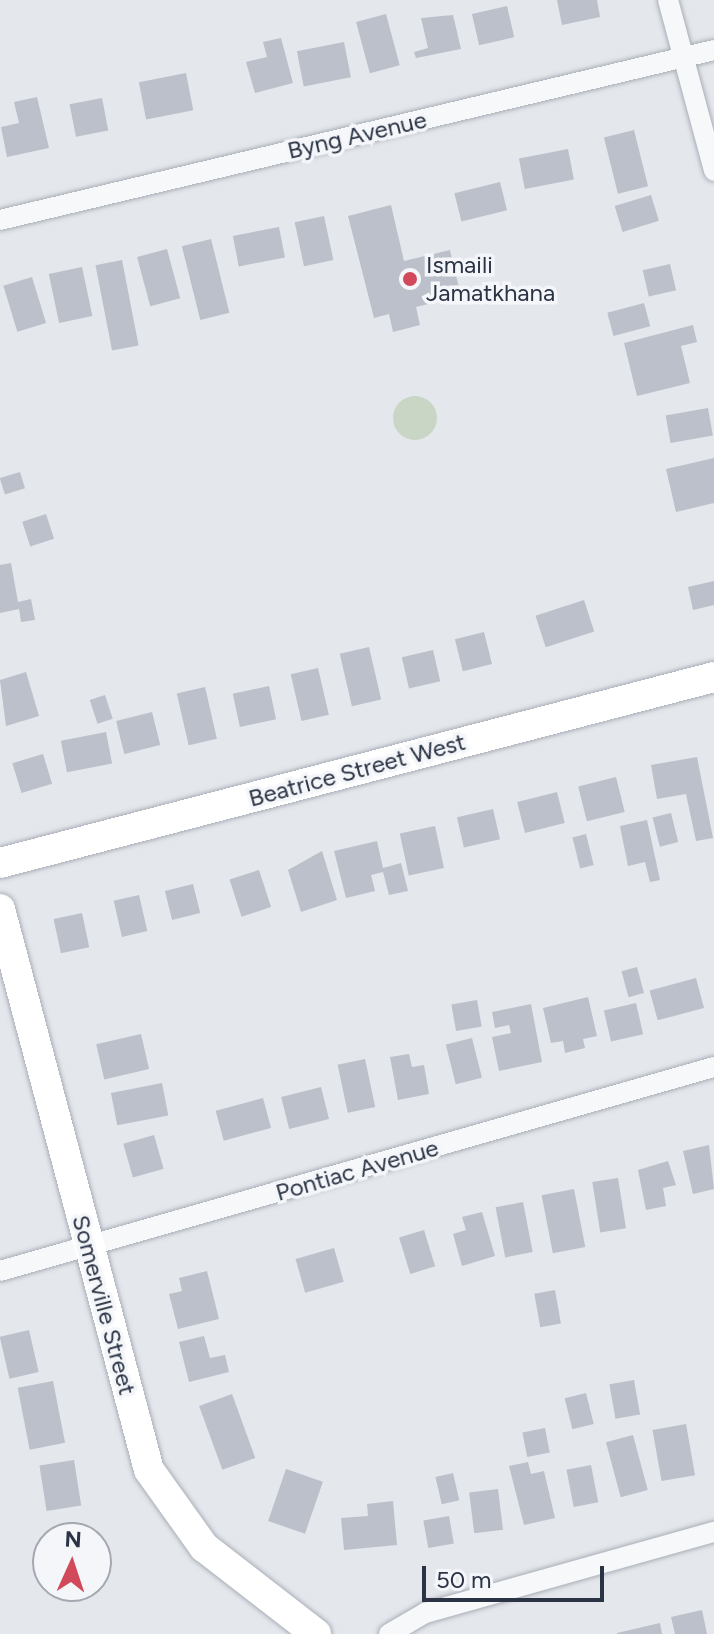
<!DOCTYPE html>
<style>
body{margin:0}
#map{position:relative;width:714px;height:1634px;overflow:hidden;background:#e4e7ec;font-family:Figtree,sans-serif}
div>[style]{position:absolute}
.green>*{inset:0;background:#c9d6c5}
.round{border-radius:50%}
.building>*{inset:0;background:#bbc0ca;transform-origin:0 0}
.roads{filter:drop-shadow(0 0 2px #a9aeb7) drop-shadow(0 0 2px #a9aeb7)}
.street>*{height:20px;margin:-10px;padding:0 10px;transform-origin:10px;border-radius:10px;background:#f7f8fa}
.secondary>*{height:30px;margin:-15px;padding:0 15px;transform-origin:15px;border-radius:15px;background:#fff}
.dots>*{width:22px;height:22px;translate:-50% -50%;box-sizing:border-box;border:4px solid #f4f6f9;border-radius:50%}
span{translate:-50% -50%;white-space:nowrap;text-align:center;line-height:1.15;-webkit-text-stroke:7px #f4f6f9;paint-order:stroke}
.street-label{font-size:24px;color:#2b3445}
.poi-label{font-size:24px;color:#2b3445}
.left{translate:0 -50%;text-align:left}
.north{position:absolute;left:32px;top:1522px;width:80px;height:80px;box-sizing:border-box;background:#f4f6f9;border:2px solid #a4a8b1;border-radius:50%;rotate:3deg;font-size:22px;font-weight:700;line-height:32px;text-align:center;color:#2b3445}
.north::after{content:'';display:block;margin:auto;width:28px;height:36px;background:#d1495b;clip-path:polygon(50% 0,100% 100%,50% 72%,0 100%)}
.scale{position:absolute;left:422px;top:1566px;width:182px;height:36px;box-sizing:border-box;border:4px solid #2b3445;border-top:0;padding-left:10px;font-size:24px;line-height:28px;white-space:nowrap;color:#2b3445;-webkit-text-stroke:6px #f4f6f9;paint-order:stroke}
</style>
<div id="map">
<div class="green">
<div class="round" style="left:393px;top:396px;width:44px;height:44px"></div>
</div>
<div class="building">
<div style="clip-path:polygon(557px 0,597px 0,600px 17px,562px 25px)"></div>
<div style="left:507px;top:6px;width:32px;height:36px;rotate:77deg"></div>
<div style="left:386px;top:14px;width:53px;height:31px;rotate:75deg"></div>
<div style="clip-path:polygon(453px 15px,461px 49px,416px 58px,414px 52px,428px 48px,421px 18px)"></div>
<div style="clip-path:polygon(281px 38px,293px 83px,255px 93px,246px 62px,267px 57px,263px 42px)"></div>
<div style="left:344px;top:42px;width:36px;height:48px;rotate:79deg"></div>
<div style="left:186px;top:73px;width:38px;height:48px;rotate:79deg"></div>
<div style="clip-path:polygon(37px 97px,49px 148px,7px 157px,1px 127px,19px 123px,14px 102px)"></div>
<div style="left:102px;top:98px;width:33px;height:33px;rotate:79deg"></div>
<div style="left:634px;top:130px;width:58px;height:31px;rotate:76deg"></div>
<div style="left:568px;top:149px;width:31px;height:50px;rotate:79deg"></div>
<div style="left:500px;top:182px;width:29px;height:47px;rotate:76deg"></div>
<div style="left:651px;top:195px;width:27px;height:38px;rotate:73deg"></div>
<div style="clip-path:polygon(391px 205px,404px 261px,450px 250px,461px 296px,416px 307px,420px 325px,393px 332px,389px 314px,374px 318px,348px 216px)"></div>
<div style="left:324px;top:216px;width:45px;height:30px;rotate:78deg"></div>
<div style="left:279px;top:227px;width:31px;height:47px;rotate:79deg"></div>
<div style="left:211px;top:239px;width:76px;height:30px;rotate:76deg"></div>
<div style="left:167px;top:249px;width:51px;height:31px;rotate:75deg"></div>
<div style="left:122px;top:260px;width:87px;height:27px;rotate:79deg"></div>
<div style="left:670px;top:264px;width:27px;height:28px;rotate:77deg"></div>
<div style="left:82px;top:267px;width:50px;height:34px;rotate:78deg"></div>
<div style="left:32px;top:277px;width:48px;height:30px;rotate:73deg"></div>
<div style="left:644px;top:303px;width:24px;height:38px;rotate:75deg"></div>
<div style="clip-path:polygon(693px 325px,697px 342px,681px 346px,690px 383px,637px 396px,624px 343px)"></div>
<div style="left:708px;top:408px;width:28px;height:43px;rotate:80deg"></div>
<div style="clip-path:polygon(714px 458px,714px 503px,676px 512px,666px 469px)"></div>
<div style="left:20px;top:472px;width:17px;height:21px;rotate:73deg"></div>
<div style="left:46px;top:514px;width:26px;height:25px;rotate:72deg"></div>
<div style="clip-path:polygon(11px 563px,18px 602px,31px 599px,35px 620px,21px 622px,19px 609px,0 613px,0 565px)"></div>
<div style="clip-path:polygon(714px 581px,714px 605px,693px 610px,688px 587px)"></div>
<div style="left:584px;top:600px;width:33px;height:51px;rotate:72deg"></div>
<div style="left:484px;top:632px;width:33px;height:30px;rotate:76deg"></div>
<div style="left:369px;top:647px;width:54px;height:30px;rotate:77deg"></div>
<div style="left:433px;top:650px;width:32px;height:32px;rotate:77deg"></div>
<div style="left:318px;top:668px;width:48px;height:28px;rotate:77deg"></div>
<div style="clip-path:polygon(26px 672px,39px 716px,6px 726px,0 680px)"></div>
<div style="left:269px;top:686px;width:34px;height:37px;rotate:78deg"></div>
<div style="left:205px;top:687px;width:53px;height:29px;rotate:77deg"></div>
<div style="left:105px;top:695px;width:25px;height:16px;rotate:72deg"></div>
<div style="left:152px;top:712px;width:34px;height:37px;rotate:76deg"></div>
<div style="left:106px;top:732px;width:32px;height:46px;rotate:79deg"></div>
<div style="left:43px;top:754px;width:31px;height:32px;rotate:73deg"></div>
<div style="clip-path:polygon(697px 757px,713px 838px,696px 841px,686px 794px,657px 799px,651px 765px)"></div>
<div style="left:616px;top:777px;width:36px;height:39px;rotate:76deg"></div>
<div style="left:557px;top:792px;width:32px;height:41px;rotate:76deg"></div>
<div style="left:493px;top:809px;width:31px;height:37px;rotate:77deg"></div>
<div style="left:671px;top:813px;width:30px;height:19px;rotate:76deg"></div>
<div style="clip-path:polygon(647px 820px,660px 880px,650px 882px,645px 862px,628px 866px,620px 826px)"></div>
<div style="left:435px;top:826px;width:43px;height:36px;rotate:78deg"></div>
<div style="left:586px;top:834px;width:32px;height:14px;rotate:76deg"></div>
<div style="clip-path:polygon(377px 841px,383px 868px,401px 863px,408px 891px,389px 895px,383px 872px,371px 875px,375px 891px,346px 898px,334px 851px)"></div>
<div style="clip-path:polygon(322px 851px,337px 900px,301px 912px,288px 870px)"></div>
<div style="left:259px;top:870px;width:39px;height:31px;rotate:72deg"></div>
<div style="left:193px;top:884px;width:30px;height:29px;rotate:76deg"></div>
<div style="left:139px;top:895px;width:37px;height:26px;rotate:77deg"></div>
<div style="left:82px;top:913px;width:35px;height:29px;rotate:78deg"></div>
<div style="left:637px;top:967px;width:27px;height:16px;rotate:75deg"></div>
<div style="left:696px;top:978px;width:31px;height:48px;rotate:75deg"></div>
<div style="clip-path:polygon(588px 997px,597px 1036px,583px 1039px,585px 1048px,565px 1053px,563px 1041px,551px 1043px,543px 1008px)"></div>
<div style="left:477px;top:1000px;width:27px;height:26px;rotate:80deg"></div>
<div style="left:636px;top:1003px;width:32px;height:33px;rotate:77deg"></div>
<div style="clip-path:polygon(531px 1004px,542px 1062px,499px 1071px,492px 1037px,511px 1033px,509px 1025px,495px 1028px,492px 1012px)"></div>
<div style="left:141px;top:1034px;width:36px;height:46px;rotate:77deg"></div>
<div style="left:472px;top:1038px;width:41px;height:27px;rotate:76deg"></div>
<div style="clip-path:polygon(409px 1054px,412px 1067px,424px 1065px,429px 1094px,398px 1100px,390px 1057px)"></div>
<div style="left:365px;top:1059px;width:49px;height:28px;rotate:78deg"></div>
<div style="left:162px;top:1083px;width:33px;height:52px;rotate:79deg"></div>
<div style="left:321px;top:1087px;width:33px;height:41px;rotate:76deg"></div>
<div style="left:263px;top:1098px;width:31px;height:49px;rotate:75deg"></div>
<div style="left:154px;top:1135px;width:35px;height:32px;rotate:74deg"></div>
<div style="clip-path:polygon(709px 1145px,714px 1189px,693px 1194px,683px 1151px)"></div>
<div style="clip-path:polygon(668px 1161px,676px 1185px,663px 1188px,666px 1206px,646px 1210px,638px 1170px)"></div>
<div style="left:618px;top:1178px;width:51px;height:26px;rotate:81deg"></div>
<div style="left:574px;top:1189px;width:59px;height:33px;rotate:79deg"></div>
<div style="left:523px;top:1202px;width:51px;height:28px;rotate:79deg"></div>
<div style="clip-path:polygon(482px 1212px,495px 1256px,462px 1266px,453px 1234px,466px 1230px,462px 1217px)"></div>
<div style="left:424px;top:1230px;width:38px;height:26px;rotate:73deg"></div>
<div style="left:334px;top:1248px;width:35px;height:40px;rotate:74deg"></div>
<div style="clip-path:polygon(207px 1271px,219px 1319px,178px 1329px,169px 1294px,182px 1291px,179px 1278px)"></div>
<div style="left:555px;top:1290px;width:34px;height:21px;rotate:80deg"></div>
<div style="left:29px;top:1330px;width:43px;height:30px;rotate:77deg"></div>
<div style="clip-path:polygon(204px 1336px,210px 1358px,225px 1355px,229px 1372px,189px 1382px,179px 1342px)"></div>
<div style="left:634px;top:1380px;width:35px;height:25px;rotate:80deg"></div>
<div style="left:53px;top:1381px;width:63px;height:36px;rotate:79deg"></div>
<div style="left:586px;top:1393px;width:32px;height:22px;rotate:76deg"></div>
<div style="left:232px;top:1394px;width:68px;height:35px;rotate:70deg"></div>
<div style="left:686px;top:1424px;width:52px;height:34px;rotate:80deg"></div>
<div style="left:545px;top:1428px;width:25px;height:23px;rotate:79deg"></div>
<div style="left:633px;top:1435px;width:57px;height:28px;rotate:75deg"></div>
<div style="left:74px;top:1460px;width:46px;height:35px;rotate:81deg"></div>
<div style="clip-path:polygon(528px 1462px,531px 1474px,544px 1471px,555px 1518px,524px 1525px,509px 1466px)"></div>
<div style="left:591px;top:1465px;width:38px;height:25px;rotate:79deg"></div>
<div style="left:286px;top:1469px;width:39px;height:55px;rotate:19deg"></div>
<div style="left:453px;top:1473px;width:28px;height:18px;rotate:77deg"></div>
<div style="left:498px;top:1489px;width:41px;height:29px;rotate:83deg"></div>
<div style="clip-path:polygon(393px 1501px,397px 1545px,344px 1550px,341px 1518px,368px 1516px,367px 1504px)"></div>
<div style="left:449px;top:1516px;width:28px;height:26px;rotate:80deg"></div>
<div style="clip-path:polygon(88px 1528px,91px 1538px,56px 1538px,56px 1537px)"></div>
<div style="clip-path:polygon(702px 1610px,707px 1634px,675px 1634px,671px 1617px)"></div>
<div style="clip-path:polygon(660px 1623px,662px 1634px,617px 1634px,617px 1633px)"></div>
</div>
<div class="roads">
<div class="street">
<div style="left:668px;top:0;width:177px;rotate:74.9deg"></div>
<div style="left:0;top:220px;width:734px;rotate:-13.39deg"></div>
<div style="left:0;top:1271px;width:743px;rotate:-15.95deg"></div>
<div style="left:389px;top:1634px;width:42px;rotate:-30.3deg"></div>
<div style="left:425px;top:1613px;width:300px;rotate:-15.7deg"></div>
</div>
<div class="secondary">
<div style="left:0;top:863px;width:738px;rotate:-14.6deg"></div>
<div style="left:0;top:909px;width:580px;rotate:75.13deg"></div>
<div style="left:149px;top:1470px;width:95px;rotate:54.5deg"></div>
<div style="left:204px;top:1547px;width:142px;rotate:37.8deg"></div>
</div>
</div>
<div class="dots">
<div style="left:410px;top:279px;background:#d1495b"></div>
</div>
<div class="street-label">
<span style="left:357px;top:135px;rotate:-13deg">Byng Avenue</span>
<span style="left:357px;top:770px;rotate:-15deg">Beatrice Street West</span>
<span style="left:357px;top:1170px;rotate:-16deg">Pontiac Avenue</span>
<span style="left:104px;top:1305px;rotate:75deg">Somerville Street</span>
</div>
<div class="poi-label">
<span class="left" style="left:426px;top:279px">Ismaili<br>Jamatkhana</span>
</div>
<div class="north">N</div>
<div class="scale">50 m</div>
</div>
